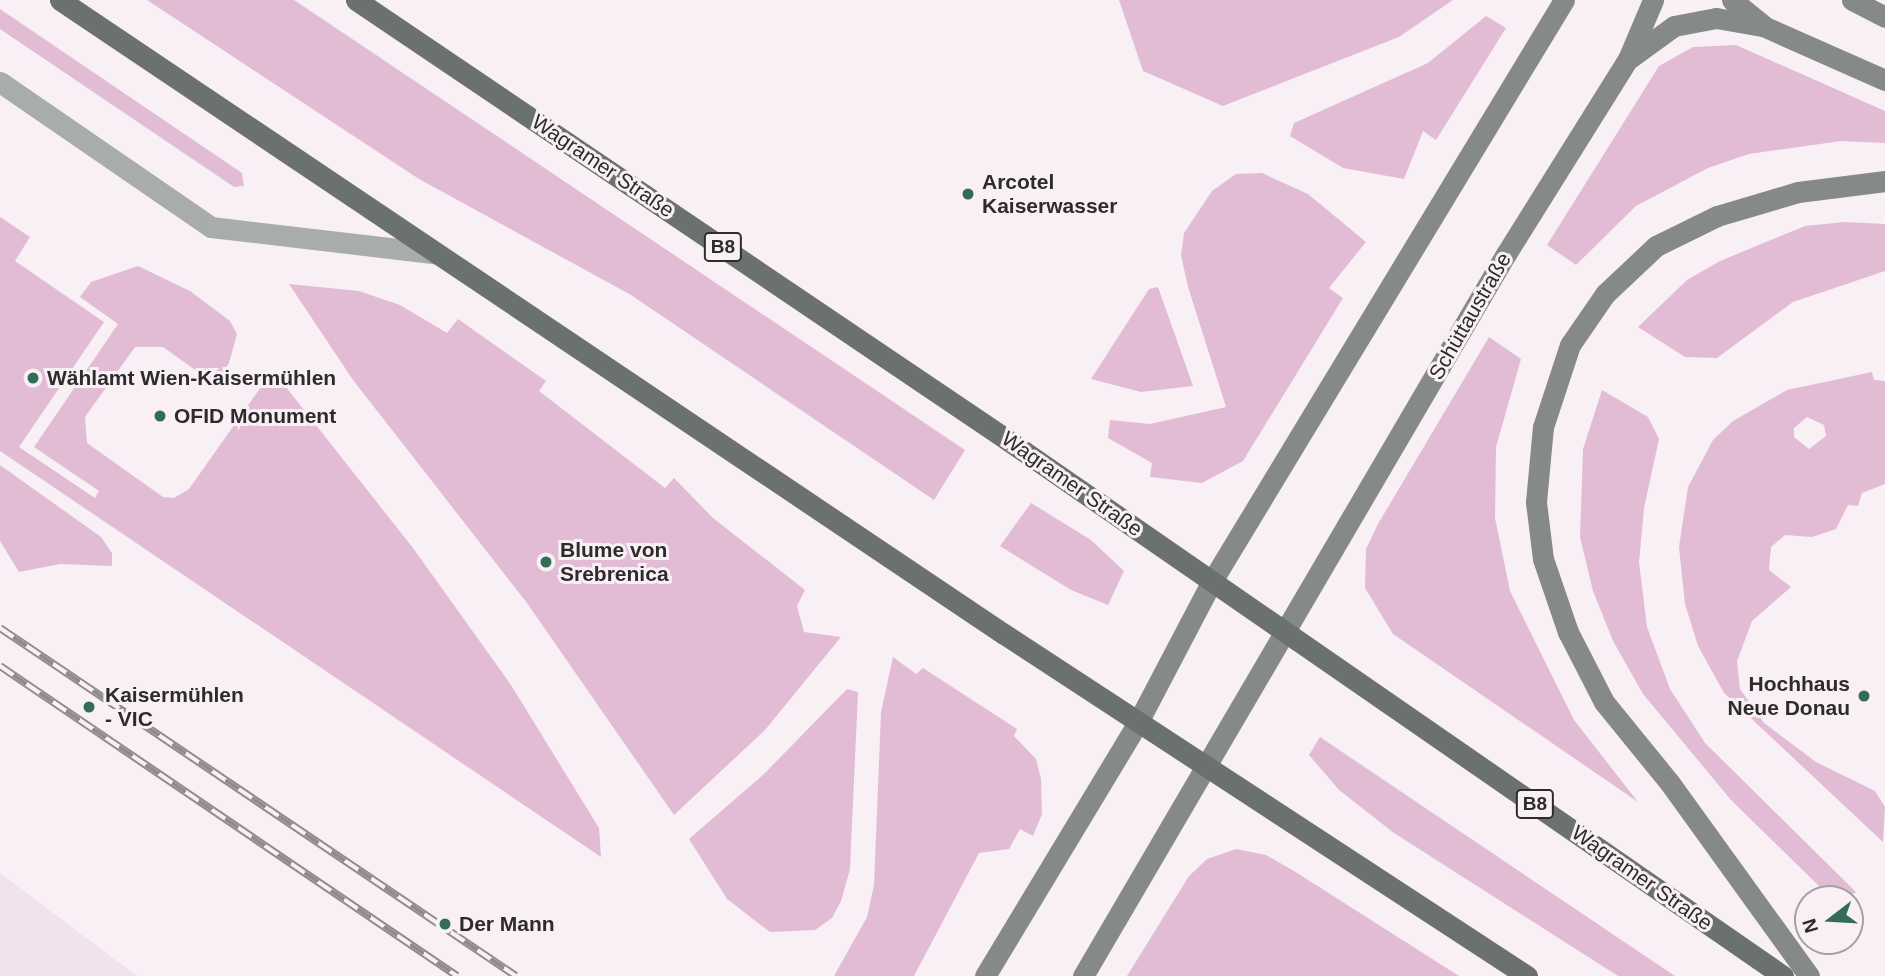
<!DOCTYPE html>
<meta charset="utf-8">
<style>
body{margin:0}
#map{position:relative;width:1885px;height:976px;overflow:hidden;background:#f8f0f5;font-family:Helvetica,sans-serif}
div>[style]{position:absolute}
.built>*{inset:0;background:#f1e2ec}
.green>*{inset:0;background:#e2bcd4}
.lane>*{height:21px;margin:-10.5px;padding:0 10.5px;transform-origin:10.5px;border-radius:10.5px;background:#a8acaa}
.secondary>*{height:21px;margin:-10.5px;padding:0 10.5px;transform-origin:10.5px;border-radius:10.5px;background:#858a87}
.primary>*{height:21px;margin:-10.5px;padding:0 10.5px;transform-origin:10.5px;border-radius:10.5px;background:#6b726e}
.rail>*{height:8px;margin-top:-4px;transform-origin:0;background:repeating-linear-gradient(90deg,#f8f0f5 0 16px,#918b8f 0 32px);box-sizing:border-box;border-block:2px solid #918b8f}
.dots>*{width:19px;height:19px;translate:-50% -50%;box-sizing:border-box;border:4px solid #f8f0f5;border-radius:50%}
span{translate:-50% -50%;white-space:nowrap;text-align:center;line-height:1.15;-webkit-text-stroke:6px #f8f0f5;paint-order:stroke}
.shield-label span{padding:2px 5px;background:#f8f0f5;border:2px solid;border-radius:5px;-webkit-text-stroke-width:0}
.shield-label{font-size:19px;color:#2e2b2d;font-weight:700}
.street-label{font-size:21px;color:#2e2b2d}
.poi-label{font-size:21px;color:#2e2b2d;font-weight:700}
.left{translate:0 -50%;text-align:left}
.right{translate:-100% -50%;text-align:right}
.north{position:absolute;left:1794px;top:885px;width:70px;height:70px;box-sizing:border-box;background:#f8f0f5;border:2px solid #a7a1a5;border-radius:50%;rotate:253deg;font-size:19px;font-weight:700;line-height:28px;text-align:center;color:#2e2b2d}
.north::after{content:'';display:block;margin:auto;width:24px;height:32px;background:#346d56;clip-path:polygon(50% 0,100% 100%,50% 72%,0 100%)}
</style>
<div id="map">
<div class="built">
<div style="clip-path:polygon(0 873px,137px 976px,0 976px)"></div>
</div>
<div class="green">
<div style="clip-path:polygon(147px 0,294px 0,965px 450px,934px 500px,631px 295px,419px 179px)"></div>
<div style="clip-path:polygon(1119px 0,1453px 0,1399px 37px,1223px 106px,1143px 71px)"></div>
<div style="clip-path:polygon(0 9px,242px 173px,244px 186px,234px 187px,0 29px)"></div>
<div style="clip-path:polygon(1486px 16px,1506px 28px,1436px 140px,1423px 131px,1404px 179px,1343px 168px,1290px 136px,1294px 123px,1428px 63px)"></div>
<div style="clip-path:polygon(1736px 45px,1885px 111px,1885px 143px,1841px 141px,1749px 154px,1708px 168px,1636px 206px,1576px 265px,1547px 245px,1659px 66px,1693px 47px)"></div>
<div style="clip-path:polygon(1262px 173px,1308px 194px,1366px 242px,1329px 288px,1343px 298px,1243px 461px,1202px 483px,1150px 477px,1152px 463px,1108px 438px,1110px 420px,1150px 424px,1226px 407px,1188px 287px,1181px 255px,1184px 233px,1212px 191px,1236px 174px)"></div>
<div style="clip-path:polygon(0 217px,30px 237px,15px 261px,104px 322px,19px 447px,95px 498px,99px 491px,34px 447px,118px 324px,80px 297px,91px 282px,138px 266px,190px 291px,230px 321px,237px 334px,229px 363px,215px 384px,163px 347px,135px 347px,85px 417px,87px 443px,163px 497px,174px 498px,189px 489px,268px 377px,278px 377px,413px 548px,511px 685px,599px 828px,601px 857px,0 451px)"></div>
<div style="clip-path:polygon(1844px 222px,1885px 224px,1885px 271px,1793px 302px,1717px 358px,1685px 357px,1638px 327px,1687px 280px,1720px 261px,1805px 226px)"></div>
<div style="clip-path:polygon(289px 284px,359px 291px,400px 305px,447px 333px,458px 319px,546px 381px,539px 391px,665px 488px,674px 478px,713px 518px,805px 590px,797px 606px,804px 632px,841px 637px,765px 730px,674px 815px,527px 603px,353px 380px)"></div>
<div style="clip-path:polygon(1158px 287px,1193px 386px,1141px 392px,1091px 379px,1149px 289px)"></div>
<div style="clip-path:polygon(1489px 337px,1521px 359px,1496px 447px,1495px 518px,1510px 591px,1574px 720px,1638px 802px,1393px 634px,1365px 588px,1366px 549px,1378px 524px)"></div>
<div style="clip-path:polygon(evenodd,1872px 372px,1874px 380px,1885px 381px,1885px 484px,1862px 493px,1858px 506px,1848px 505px,1836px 529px,1812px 537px,1785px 535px,1771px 547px,1769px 570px,1791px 587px,1752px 621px,1737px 661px,1740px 689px,1764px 723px,1816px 762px,1875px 791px,1885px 807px,1883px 842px,1724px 693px,1698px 646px,1685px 604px,1679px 547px,1688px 487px,1713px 440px,1733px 421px,1787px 390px,1872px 372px,1807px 417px,1824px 425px,1826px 436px,1809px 449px,1794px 437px,1794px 428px,1807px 417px)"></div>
<div style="clip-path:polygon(1602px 390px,1648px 417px,1659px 439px,1644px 508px,1639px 562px,1647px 627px,1670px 689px,1705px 743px,1856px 892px,1852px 895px,1841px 897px,1821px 888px,1731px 800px,1643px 694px,1613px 641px,1593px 591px,1580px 537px,1583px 449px)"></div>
<div style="clip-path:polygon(0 465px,101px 537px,112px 553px,112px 566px,60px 564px,19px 572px,0 541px)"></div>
<div style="clip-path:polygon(1031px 503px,1091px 540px,1124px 571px,1108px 605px,1071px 590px,1000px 546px)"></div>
<div style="clip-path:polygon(893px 657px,916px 674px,923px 668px,1017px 729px,1014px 736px,1036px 759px,1041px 779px,1042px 814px,1033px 836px,1020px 829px,1009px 849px,979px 853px,914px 976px,834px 976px,867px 917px,874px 885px,881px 712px)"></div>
<div style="clip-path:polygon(847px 689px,858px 692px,850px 869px,841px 901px,832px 918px,815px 930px,770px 932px,727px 899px,689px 839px,764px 774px)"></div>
<div style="clip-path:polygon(1320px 737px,1608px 931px,1675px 976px,1618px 976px,1394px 833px,1339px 790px,1309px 755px)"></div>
<div style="clip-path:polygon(1236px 849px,1266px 855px,1294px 871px,1459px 976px,1127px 976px,1189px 876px,1207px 859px)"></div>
</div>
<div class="lane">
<div style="left:0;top:82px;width:256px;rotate:34.5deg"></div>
<div style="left:211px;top:227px;width:225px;rotate:6.7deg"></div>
</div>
<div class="secondary">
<div style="left:1732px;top:0;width:40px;rotate:39deg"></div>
<div style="left:1852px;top:0;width:37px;rotate:27deg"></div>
<div style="left:1630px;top:58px;width:54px;rotate:-36deg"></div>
<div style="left:1674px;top:26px;width:43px;rotate:-10.8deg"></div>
<div style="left:1716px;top:18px;width:48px;rotate:9.7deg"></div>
<div style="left:1763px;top:26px;width:133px;rotate:23.9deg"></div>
<div style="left:985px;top:976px;width:297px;rotate:-58.9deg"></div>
<div style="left:1138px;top:722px;width:159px;rotate:-62.3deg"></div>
<div style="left:1212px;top:581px;width:679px;rotate:-58.79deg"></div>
<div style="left:1083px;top:976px;width:837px;rotate:-59.64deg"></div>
<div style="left:1506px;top:254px;width:230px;rotate:-58deg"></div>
<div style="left:1628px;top:59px;width:64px;rotate:-67deg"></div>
<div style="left:1809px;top:976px;width:239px;rotate:-125.8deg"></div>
<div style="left:1669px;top:782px;width:103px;rotate:-129.1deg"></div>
<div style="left:1604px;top:702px;width:79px;rotate:-117.2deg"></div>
<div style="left:1568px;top:632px;width:77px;rotate:-108.9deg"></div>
<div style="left:1543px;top:559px;width:57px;rotate:-97deg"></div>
<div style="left:1536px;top:502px;width:75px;rotate:-84.7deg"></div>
<div style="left:1543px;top:427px;width:86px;rotate:-71.8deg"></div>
<div style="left:1570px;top:345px;width:62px;rotate:-55.5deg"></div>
<div style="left:1605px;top:294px;width:70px;rotate:-43.3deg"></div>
<div style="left:1656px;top:246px;width:68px;rotate:-26.2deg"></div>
<div style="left:1717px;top:216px;width:84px;rotate:-16.5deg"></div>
<div style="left:1798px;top:192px;width:88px;rotate:-7.2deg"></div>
</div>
<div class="primary">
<div style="left:60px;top:0;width:1137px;rotate:33.89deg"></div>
<div style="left:1004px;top:634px;width:625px;rotate:33.18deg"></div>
<div style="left:356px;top:0;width:788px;rotate:34.03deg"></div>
<div style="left:1009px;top:441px;width:941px;rotate:34.65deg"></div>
</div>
<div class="rail">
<div style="left:0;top:628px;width:622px;rotate:34deg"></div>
<div style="left:0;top:666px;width:552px;rotate:34.15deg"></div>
</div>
<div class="dots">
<div style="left:968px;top:194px;background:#346d56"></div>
<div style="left:33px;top:378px;background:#346d56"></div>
<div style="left:160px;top:416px;background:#346d56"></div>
<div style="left:546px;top:562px;background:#346d56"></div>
<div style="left:1864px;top:696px;background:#346d56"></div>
<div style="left:89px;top:707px;background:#346d56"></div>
<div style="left:445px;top:924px;background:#346d56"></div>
</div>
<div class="shield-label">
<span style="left:723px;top:247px">B8</span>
<span style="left:1535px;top:804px">B8</span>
</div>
<div class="street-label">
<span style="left:603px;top:166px;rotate:34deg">Wagramer Straße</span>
<span style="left:1470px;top:316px;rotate:-60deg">Schüttaustraße</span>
<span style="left:1072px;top:484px;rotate:35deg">Wagramer Straße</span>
<span style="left:1642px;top:878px;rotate:35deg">Wagramer Straße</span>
</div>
<div class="poi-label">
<span class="left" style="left:982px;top:194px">Arcotel<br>Kaiserwasser</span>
<span class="left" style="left:47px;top:378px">Wählamt Wien-Kaisermühlen</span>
<span class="left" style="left:174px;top:416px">OFID Monument</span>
<span class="left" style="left:560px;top:562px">Blume von<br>Srebrenica</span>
<span class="right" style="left:1850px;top:696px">Hochhaus<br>Neue Donau</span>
<span class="left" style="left:105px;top:707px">Kaisermühlen<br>- VIC</span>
<span class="left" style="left:459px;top:924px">Der Mann</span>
</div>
<div class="north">N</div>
</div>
